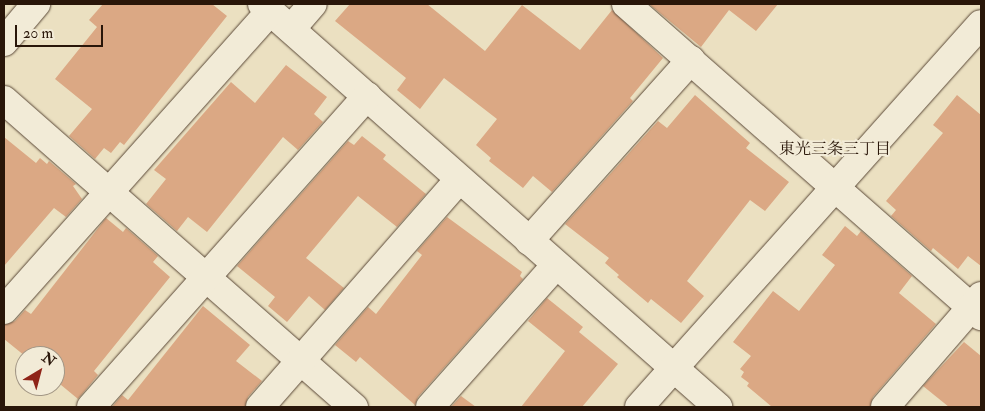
<!DOCTYPE html>
<meta charset="utf-8">
<style>
body{margin:0}
#map{position:relative;width:985px;height:411px;overflow:hidden;background:#ebe0c1;font-family:"IM FELL Double Pica","Noto Serif JP",serif}
div>[style]{position:absolute}
.building>*{inset:0;background:#dba884}
.roads{filter:drop-shadow(0 0 1px #5a4837) drop-shadow(0 0 1px #5a4837)}
.street>*{height:28px;margin:-14px;padding:0 14px;transform-origin:14px;border-radius:14px;background:#f2ebd7}
.secondary>*{height:28px;margin:-14px;padding:0 14px;transform-origin:14px;border-radius:14px;background:#f2ebd7}
span{translate:-50% -50%;white-space:nowrap;text-align:center;line-height:1.15;-webkit-text-stroke:4px #f2ebd7;paint-order:stroke}
.neighbourhood-label{font-size:16px;color:#291609}
.frame{position:absolute;inset:0;border:5px solid #291609;pointer-events:none}
.north{position:absolute;left:15px;top:346px;width:50px;height:50px;box-sizing:border-box;background:#f2ebd7;border:1px solid #a29685;border-radius:50%;rotate:37deg;font-size:14px;font-weight:700;line-height:20px;text-align:center;color:#291609}
.north::after{content:'';display:block;margin:auto;width:18px;height:22px;background:#8f2418;clip-path:polygon(50% 0,100% 100%,50% 72%,0 100%)}
.scale{position:absolute;left:15px;top:25px;width:88px;height:22px;box-sizing:border-box;border:2px solid #291609;border-top:0;padding-left:6px;font-size:15px;line-height:18px;white-space:nowrap;color:#291609;-webkit-text-stroke:4px #f2ebd7;paint-order:stroke}
</style>
<div id="map">
<div class="building">
<div style="clip-path:polygon(103px 4px,212px 4px,227px 16px,124px 145px,120px 142px,111px 153px,104px 148px,95px 159px,69px 136px,92px 109px,55px 79px,97px 27px,89px 20px)"></div>
<div style="clip-path:polygon(350px 4px,427px 4px,485px 51px,522px 5px,580px 50px,612px 10px,663px 58px,630px 98px,633px 101px,552px 192px,533px 176px,523px 188px,489px 161px,491px 158px,476px 145px,497px 119px,444px 78px,420px 109px,397px 90px,406px 78px,335px 21px)"></div>
<div style="clip-path:polygon(649px 4px,778px 4px,756px 31px,729px 10px,701px 47px)"></div>
<div style="clip-path:polygon(286px 65px,327px 97px,314px 114px,323px 122px,298px 150px,283px 137px,207px 232px,188px 217px,177px 231px,146px 204px,166px 179px,154px 170px,231px 82px,255px 103px)"></div>
<div style="clip-path:polygon(695px 95px,750px 143px,746px 148px,789px 182px,765px 211px,750px 200px,687px 281px,704px 296px,681px 323px,651px 299px,648px 303px,617px 277px,619px 275px,605px 263px,609px 258px,565px 224px,658px 121px,667px 128px)"></div>
<div style="clip-path:polygon(957px 95px,981px 115px,981px 266px,968px 256px,958px 269px,933px 248px,931px 251px,891px 216px,896px 210px,886px 201px,943px 133px,933px 125px)"></div>
<div style="clip-path:polygon(362px 136px,386px 155px,383px 159px,426px 194px,397px 227px,358px 196px,306px 258px,344px 288px,325px 310px,309px 296px,287px 322px,268px 306px,275px 297px,237px 266px,348px 141px,354px 145px)"></div>
<div style="clip-path:polygon(4px 137px,36px 163px,40px 158px,47px 164px,49px 161px,76px 184px,73px 186px,82px 199px,66px 217px,54px 208px,4px 266px)"></div>
<div style="clip-path:polygon(447px 217px,522px 272px,520px 276px,523px 279px,418px 397px,415px 405px,360px 357px,356px 362px,335px 345px,368px 307px,376px 314px,422px 255px,417px 251px)"></div>
<div style="clip-path:polygon(106px 218px,123px 232px,126px 228px,158px 256px,153px 262px,170px 277px,94px 371px,98px 375px,78px 399px,55px 380px,55px 356px,25px 356px,4px 339px,4px 325px,15px 321px,25px 310px,31px 314px)"></div>
<div style="clip-path:polygon(845px 226px,857px 236px,861px 231px,912px 276px,899px 293px,936px 324px,873px 397px,870px 407px,772px 407px,747px 386px,749px 383px,741px 377px,744px 372px,740px 369px,751px 356px,733px 342px,773px 291px,799px 311px,835px 265px,822px 255px)"></div>
<div style="clip-path:polygon(547px 298px,583px 327px,579px 332px,618px 364px,582px 407px,521px 407px,565px 351px,528px 321px)"></div>
<div style="clip-path:polygon(203px 306px,250px 345px,236px 361px,262px 381px,248px 397px,245px 407px,112px 407px,122px 395px,128px 400px)"></div>
<div style="clip-path:polygon(964px 342px,981px 356px,981px 407px,949px 407px,923px 386px)"></div>
<div style="clip-path:polygon(461px 396px,476px 407px,451px 407px)"></div>
</div>
<div class="roads">
<div class="street">
<div style="left:262px;top:4px;width:609px;rotate:41.47deg"></div>
<div style="left:626px;top:4px;width:473px;rotate:41.3deg"></div>
<div style="left:291px;top:29px;width:33px;rotate:-49deg"></div>
<div style="left:4px;top:100px;width:466px;rotate:41.3deg"></div>
<div style="left:529px;top:241px;width:243px;rotate:-48.2deg"></div>
<div style="left:4px;top:310px;width:400px;rotate:-48.3deg"></div>
<div style="left:91px;top:407px;width:416px;rotate:-48.4deg"></div>
<div style="left:260px;top:407px;width:302px;rotate:-48.8deg"></div>
<div style="left:430px;top:407px;width:190px;rotate:-48.4deg"></div>
<div style="left:639px;top:407px;width:513px;rotate:-48.24deg"></div>
<div style="left:885px;top:407px;width:147px;rotate:-49.1deg"></div>
</div>
<div class="secondary">
<div style="left:4px;top:42px;width:50px;rotate:-49.9deg"></div>
</div>
</div>
<div class="neighbourhood-label">
<span style="left:835px;top:149px">東光三条三丁目</span>
</div>
<div class="frame"></div>
<div class="north">N</div>
<div class="scale">20 m</div>
</div>
